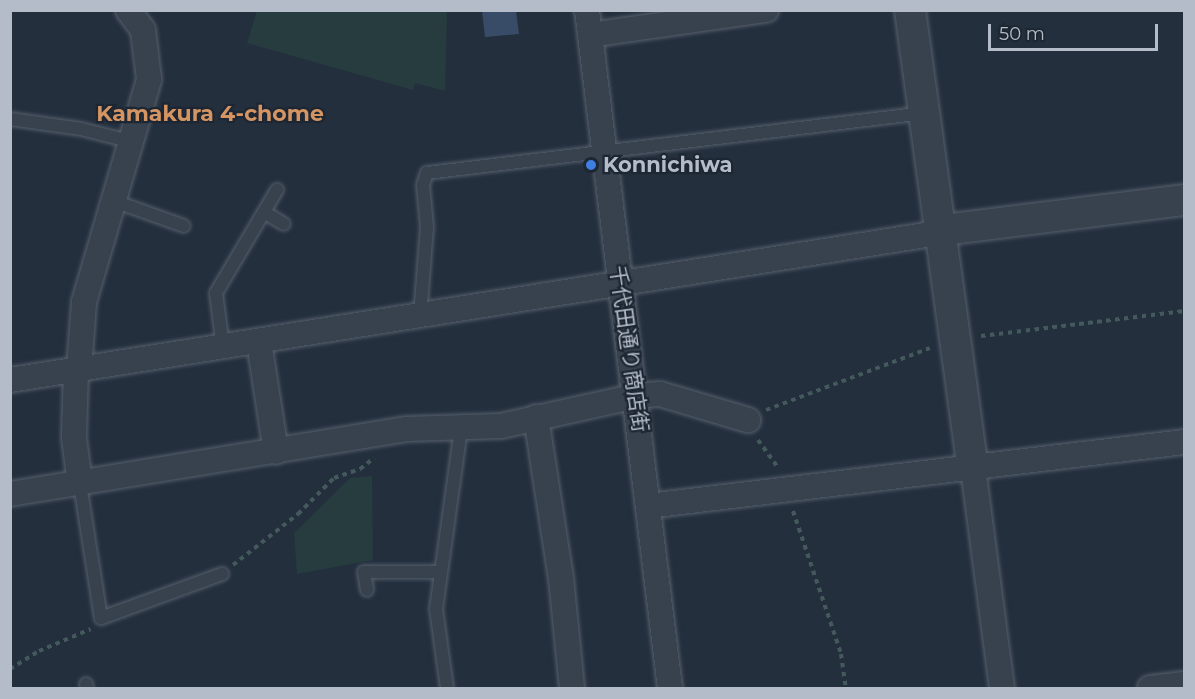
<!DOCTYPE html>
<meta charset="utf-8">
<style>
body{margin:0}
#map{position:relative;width:1195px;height:699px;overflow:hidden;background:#242f3e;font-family:Montserrat,"Noto Sans JP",sans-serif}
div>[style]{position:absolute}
.green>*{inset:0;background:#263c3f}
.water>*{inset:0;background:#394c67}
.path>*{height:4px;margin-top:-2px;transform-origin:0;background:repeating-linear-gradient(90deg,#44595c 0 4.5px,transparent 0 9px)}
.roads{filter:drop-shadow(0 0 2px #565f6c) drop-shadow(0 0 2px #565f6c)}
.service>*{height:12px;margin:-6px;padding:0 6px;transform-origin:6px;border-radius:6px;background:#38414e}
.minor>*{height:24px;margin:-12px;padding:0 12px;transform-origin:12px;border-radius:12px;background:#38414e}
.tertiary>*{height:30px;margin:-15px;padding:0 15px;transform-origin:15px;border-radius:15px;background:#38414e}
.dots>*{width:16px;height:16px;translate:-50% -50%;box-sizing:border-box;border:3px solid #1d2633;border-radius:50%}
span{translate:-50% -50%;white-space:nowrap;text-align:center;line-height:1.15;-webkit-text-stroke:4.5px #1d2633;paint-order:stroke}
.poi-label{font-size:21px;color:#b4bcc9;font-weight:700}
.left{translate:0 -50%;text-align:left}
.street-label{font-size:21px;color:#b4bcc9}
.neighbourhood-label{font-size:22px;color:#d59563;font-weight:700}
.frame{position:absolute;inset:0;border:12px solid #b4bcc9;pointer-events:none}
.scale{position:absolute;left:988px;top:24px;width:170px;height:27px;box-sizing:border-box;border:3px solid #b4bcc9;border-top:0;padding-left:8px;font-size:18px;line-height:21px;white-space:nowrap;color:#b4bcc9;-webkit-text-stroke:4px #1d2633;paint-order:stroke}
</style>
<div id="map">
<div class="green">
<div style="clip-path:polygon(257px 11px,447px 11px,445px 91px,415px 83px,413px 90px,247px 43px)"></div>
<div style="clip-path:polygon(372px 476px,373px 560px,297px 574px,294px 533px,350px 478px)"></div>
</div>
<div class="water">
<div style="clip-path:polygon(482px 11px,516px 11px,519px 34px,485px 37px)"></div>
</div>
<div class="path">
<div style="left:981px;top:336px;width:205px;rotate:-7deg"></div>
<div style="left:766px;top:410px;width:175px;rotate:-20.7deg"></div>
<div style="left:758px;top:440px;width:34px;rotate:54deg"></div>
<div style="left:793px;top:511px;width:151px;rotate:71.4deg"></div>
<div style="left:841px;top:654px;width:34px;rotate:82deg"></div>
<div style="left:233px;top:565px;width:83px;rotate:-38.1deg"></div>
<div style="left:298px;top:514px;width:51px;rotate:-45deg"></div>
<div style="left:334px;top:478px;width:28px;rotate:-19deg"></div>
<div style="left:360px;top:469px;width:18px;rotate:-38deg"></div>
<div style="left:10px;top:669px;width:34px;rotate:-32deg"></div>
<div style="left:39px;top:651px;width:56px;rotate:-22.9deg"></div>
</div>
<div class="roads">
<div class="service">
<div style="left:10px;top:119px;width:72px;rotate:8deg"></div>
<div style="left:81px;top:129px;width:54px;rotate:14deg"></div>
<div style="left:114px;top:201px;width:74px;rotate:19.7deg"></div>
<div style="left:264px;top:212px;width:23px;rotate:31deg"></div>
<div style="left:420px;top:316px;width:89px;rotate:-85.5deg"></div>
<div style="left:427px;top:227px;width:42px;rotate:-95.4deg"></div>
<div style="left:423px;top:185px;width:13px;rotate:-72deg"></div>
<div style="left:427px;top:173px;width:501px;rotate:-6.88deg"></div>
<div style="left:223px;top:347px;width:54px;rotate:-97.4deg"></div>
<div style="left:216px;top:293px;width:120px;rotate:-59.4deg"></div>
<div style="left:80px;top:484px;width:136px;rotate:81.1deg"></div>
<div style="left:101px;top:618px;width:129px;rotate:-20deg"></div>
<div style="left:367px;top:590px;width:18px;rotate:-99deg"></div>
<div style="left:364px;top:572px;width:75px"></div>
<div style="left:86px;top:684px;width:4px;rotate:76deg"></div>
<div style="left:447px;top:688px;width:80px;rotate:-97.9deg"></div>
<div style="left:436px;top:609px;width:182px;rotate:-82.1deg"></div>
</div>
<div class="minor">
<div style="left:587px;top:10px;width:683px;rotate:83.02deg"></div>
<div style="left:590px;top:35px;width:178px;rotate:-8.1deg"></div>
<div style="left:259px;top:342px;width:111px;rotate:81.2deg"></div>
<div style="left:79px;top:369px;width:67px;rotate:-85.7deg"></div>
<div style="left:84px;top:302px;width:232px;rotate:-73.7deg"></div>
<div style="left:149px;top:79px;width:49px;rotate:-97deg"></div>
<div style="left:143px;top:30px;width:25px;rotate:-127deg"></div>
<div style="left:76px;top:370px;width:68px;rotate:91.7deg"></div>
<div style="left:74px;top:438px;width:46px;rotate:82.6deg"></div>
<div style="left:10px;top:380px;width:946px;rotate:-9deg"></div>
<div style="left:536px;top:417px;width:163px;rotate:81.2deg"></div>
<div style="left:561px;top:578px;width:111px;rotate:84.3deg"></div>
<div style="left:973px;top:468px;width:222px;rotate:82.5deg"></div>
<div style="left:10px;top:494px;width:401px;rotate:-9.3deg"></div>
<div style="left:406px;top:429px;width:95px;rotate:-1.8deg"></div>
<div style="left:501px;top:426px;width:138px;rotate:-12.5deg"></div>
<div style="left:636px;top:396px;width:24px;rotate:-5deg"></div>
<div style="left:660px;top:394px;width:92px;rotate:16.5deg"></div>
<div style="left:648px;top:506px;width:540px;rotate:-6.81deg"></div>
<div style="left:1150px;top:688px;width:34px;rotate:-7deg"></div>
</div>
<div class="tertiary">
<div style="left:910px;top:10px;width:462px;rotate:82.2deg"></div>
<div style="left:943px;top:230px;width:243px;rotate:-7.1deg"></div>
</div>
</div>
<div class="dots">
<div style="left:591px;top:165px;background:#3f7fe0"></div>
</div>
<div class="poi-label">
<span class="left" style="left:603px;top:165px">Konnichiwa</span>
</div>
<div class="street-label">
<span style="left:629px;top:349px;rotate:82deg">千代田通り商店街</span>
</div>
<div class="neighbourhood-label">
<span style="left:210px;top:114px">Kamakura 4-chome</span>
</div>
<div class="frame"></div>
<div class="scale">50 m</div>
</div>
